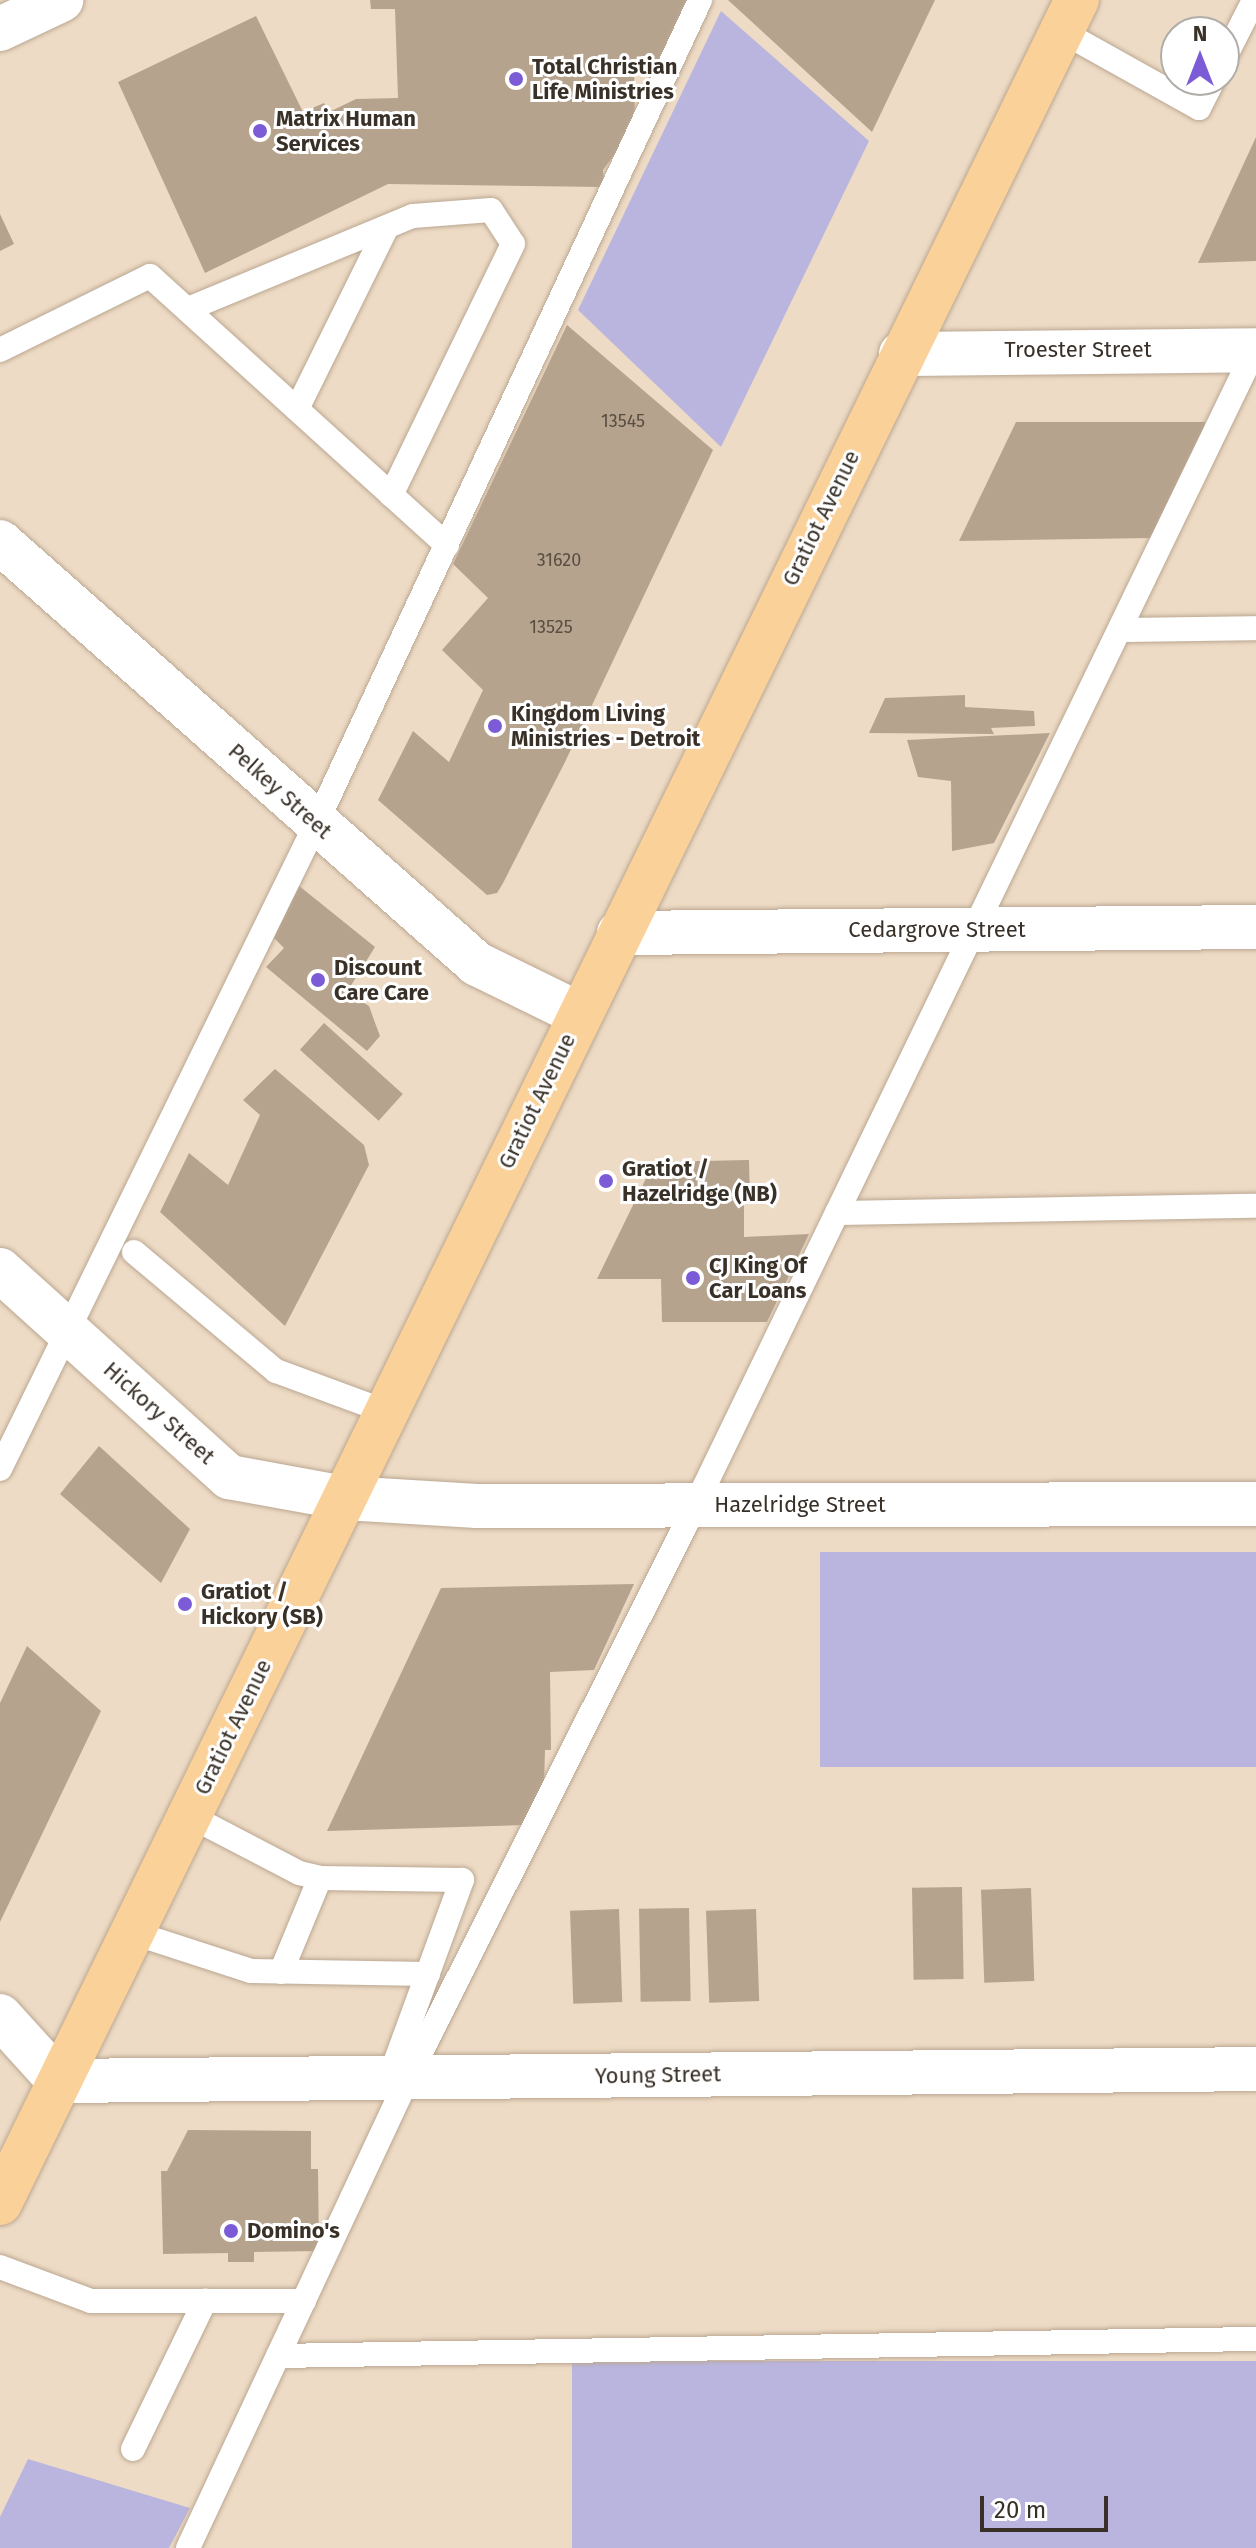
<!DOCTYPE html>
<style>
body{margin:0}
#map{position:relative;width:1256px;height:2548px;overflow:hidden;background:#eedbc5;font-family:"Fira Sans",sans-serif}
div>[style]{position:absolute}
.green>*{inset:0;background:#bab5de;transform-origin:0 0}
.building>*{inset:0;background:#b6a38e;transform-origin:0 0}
.roads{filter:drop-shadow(0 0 2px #baa792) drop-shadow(0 0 2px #baa792)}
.lane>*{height:24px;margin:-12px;padding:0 12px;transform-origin:12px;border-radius:12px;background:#fff}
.street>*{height:44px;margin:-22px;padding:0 22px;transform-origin:22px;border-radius:22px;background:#fff}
.secondary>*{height:44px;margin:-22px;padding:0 22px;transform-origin:22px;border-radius:22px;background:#fff}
.primary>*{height:44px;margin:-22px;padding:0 22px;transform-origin:22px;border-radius:22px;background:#fbd19a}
.dots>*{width:22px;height:22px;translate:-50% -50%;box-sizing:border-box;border:4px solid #fff;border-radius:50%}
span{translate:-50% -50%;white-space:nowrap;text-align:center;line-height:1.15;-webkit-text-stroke:6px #fff;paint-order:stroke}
.number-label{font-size:18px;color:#584e42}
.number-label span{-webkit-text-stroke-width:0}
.poi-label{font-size:22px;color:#393128;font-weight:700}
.left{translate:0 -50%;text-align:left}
.street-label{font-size:22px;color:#393128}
.north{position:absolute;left:1160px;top:16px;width:80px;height:80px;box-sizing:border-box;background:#fff;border:2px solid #b0ada9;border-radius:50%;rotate:0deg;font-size:22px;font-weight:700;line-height:32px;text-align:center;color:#393128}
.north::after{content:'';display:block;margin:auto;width:28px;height:36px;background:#7b5cd6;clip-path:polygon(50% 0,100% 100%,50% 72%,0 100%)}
.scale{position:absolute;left:980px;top:2496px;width:128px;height:36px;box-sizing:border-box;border:4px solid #393128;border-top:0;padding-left:10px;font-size:24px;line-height:28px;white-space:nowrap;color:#393128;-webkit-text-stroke:6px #fff;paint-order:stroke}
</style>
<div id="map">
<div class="green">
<div style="clip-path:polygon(721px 11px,869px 141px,721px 447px,578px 310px)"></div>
<div style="left:1256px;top:1552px;width:215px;height:436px;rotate:90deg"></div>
<div style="left:1256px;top:2361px;width:187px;height:684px;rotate:90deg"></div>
<div style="clip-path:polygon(28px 2459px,190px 2508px,169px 2548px,0 2548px,0 2517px)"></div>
</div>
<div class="building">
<div style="clip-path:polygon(370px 0,689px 0,662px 59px,634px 60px,635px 127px,603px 170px,604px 187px,388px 184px,205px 273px,118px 82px,256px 16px,303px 112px,324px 103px,329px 112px,356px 99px,398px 98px,395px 9px,371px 9px)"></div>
<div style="clip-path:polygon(728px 0,935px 0,872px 132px)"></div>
<div style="clip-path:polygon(1256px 137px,1256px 261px,1198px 263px)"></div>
<div style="clip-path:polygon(0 214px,14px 244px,0 251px)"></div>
<div style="clip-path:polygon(567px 325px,713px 450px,565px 762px,502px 885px,497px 893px,487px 895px,378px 800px,413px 731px,449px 762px,483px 690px,442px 650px,488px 598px,453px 564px)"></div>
<div style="clip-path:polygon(1016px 422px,1205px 422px,1205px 427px,1152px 538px,959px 541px)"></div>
<div style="clip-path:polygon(965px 695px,965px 707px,1034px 711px,1035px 726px,991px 728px,994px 734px,869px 733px,885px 698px)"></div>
<div style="clip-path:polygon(1050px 733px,994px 843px,952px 851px,951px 781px,918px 777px,907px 740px)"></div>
<div style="clip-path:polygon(298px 885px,375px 947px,347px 992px,369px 1006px,374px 1020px,380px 1036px,367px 1051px,266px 967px,284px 948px,274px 938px)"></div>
<div style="left:324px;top:1023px;width:106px;height:36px;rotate:42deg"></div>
<div style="clip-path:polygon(275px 1069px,364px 1145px,369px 1165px,285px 1326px,160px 1212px,189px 1153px,228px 1185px,260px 1115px,243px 1100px)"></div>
<div style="clip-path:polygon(749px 1160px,750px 1200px,744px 1199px,744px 1237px,809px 1234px,767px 1322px,662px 1322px,661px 1279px,597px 1279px,654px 1162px)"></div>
<div style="clip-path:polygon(99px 1446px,190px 1529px,161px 1583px,60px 1494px)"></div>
<div style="clip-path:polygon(634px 1584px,594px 1670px,550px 1672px,551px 1750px,545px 1750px,544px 1787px,525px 1825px,327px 1831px,441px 1588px)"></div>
<div style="clip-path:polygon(27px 1646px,101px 1711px,0 1922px,0 1703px)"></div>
<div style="left:962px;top:1887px;width:92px;height:50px;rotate:89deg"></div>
<div style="left:1031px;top:1888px;width:93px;height:50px;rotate:88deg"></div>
<div style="left:689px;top:1908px;width:93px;height:50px;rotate:89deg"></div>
<div style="left:619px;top:1909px;width:93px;height:49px;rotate:88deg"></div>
<div style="left:756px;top:1909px;width:92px;height:50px;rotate:88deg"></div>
<div style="clip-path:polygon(188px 2130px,311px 2131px,311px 2169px,318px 2169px,319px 2251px,254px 2252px,254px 2262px,228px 2262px,228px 2253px,163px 2254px,161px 2171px,167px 2171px)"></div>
</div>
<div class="roads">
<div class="lane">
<div style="left:1061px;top:31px;width:158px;rotate:29.2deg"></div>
<div style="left:1199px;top:108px;width:31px;rotate:-63deg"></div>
<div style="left:1224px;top:59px;width:66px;rotate:-63deg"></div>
<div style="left:188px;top:309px;width:243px;rotate:-22.5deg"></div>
<div style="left:413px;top:216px;width:78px;rotate:-4.4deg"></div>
<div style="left:491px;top:210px;width:40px;rotate:57.1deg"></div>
<div style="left:513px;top:244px;width:279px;rotate:115.9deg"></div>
<div style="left:0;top:350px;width:167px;rotate:-26.3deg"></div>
<div style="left:150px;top:276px;width:401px;rotate:42.2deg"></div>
<div style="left:297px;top:409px;width:203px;rotate:-63.7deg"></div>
<div style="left:1120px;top:630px;width:136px;rotate:-0.8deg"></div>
<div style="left:837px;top:1213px;width:419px;rotate:-1deg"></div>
<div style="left:134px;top:1252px;width:185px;rotate:40deg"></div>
<div style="left:276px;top:1371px;width:118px;rotate:20.3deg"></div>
<div style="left:0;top:1469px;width:718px;rotate:-63.9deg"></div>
<div style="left:316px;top:824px;width:909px;rotate:-65.01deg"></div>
<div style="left:190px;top:1816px;width:123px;rotate:27.6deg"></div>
<div style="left:299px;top:1873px;width:22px;rotate:13deg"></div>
<div style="left:320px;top:1878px;width:142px;rotate:0.8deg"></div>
<div style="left:462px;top:1880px;width:210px;rotate:110.1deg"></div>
<div style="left:134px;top:1933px;width:123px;rotate:18deg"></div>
<div style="left:251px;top:1971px;width:177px;rotate:1deg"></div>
<div style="left:281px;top:1972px;width:102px;rotate:-67.5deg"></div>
<div style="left:0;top:2267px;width:97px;rotate:20.5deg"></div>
<div style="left:91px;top:2301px;width:213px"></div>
<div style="left:278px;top:2356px;width:978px;rotate:-1deg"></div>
<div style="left:133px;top:2449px;width:165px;rotate:-64.1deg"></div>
<div style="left:188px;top:2548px;width:519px;rotate:-64.92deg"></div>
<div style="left:408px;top:2078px;width:640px;rotate:-63.35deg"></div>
<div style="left:695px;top:1506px;width:1288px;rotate:-64.17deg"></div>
</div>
<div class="street">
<div style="left:901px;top:354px;width:355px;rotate:-0.6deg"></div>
<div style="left:0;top:542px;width:637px;rotate:41.5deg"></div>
<div style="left:477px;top:964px;width:114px;rotate:26.1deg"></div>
<div style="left:619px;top:933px;width:637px;rotate:-0.54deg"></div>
<div style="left:0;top:1270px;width:309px;rotate:42.1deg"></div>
<div style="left:229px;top:1477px;width:118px;rotate:10.3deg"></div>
<div style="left:345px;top:1498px;width:132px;rotate:3.5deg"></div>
<div style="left:477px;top:1506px;width:779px;rotate:-0.15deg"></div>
<div style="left:0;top:2016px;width:88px;rotate:47.8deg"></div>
<div style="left:59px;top:2081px;width:1197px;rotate:-0.57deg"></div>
</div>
<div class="secondary">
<div style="left:0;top:29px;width:68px;rotate:-25.4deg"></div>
</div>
<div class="primary">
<div style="left:0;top:2203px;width:2452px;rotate:-63.95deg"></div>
</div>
</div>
<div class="dots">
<div style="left:516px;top:79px;background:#7b5cd6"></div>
<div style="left:260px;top:131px;background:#7b5cd6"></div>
<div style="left:495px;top:726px;background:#7b5cd6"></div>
<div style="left:318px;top:980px;background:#7b5cd6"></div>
<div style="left:606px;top:1181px;background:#7b5cd6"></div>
<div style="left:693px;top:1278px;background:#7b5cd6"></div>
<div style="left:185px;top:1604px;background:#7b5cd6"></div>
<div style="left:231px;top:2231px;background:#7b5cd6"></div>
</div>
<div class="number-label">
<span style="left:623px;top:421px">13545</span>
<span style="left:559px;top:560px">31620</span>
<span style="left:551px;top:627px">13525</span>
</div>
<div class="poi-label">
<span class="left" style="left:532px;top:79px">Total Christian<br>Life Ministries</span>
<span class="left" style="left:276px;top:131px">Matrix Human<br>Services</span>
<span class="left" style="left:511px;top:726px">Kingdom Living<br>Ministries - Detroit</span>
<span class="left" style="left:334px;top:980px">Discount<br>Care Care</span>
<span class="left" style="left:622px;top:1181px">Gratiot /<br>Hazelridge (NB)</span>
<span class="left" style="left:709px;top:1278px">CJ King Of<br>Car Loans</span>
<span class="left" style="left:201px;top:1604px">Gratiot /<br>Hickory (SB)</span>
<span class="left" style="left:247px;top:2231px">Domino's</span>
</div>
<div class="street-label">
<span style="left:1078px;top:350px">Troester Street</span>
<span style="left:821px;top:518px;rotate:-64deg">Gratiot Avenue</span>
<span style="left:280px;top:791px;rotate:42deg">Pelkey Street</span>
<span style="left:937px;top:930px">Cedargrove Street</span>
<span style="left:537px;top:1101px;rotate:-64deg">Gratiot Avenue</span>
<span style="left:159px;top:1413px;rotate:42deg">Hickory Street</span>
<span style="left:800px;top:1505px">Hazelridge Street</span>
<span style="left:233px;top:1727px;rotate:-64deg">Gratiot Avenue</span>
<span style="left:658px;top:2075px;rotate:-1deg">Young Street</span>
</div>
<div class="north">N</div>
<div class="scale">20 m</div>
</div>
